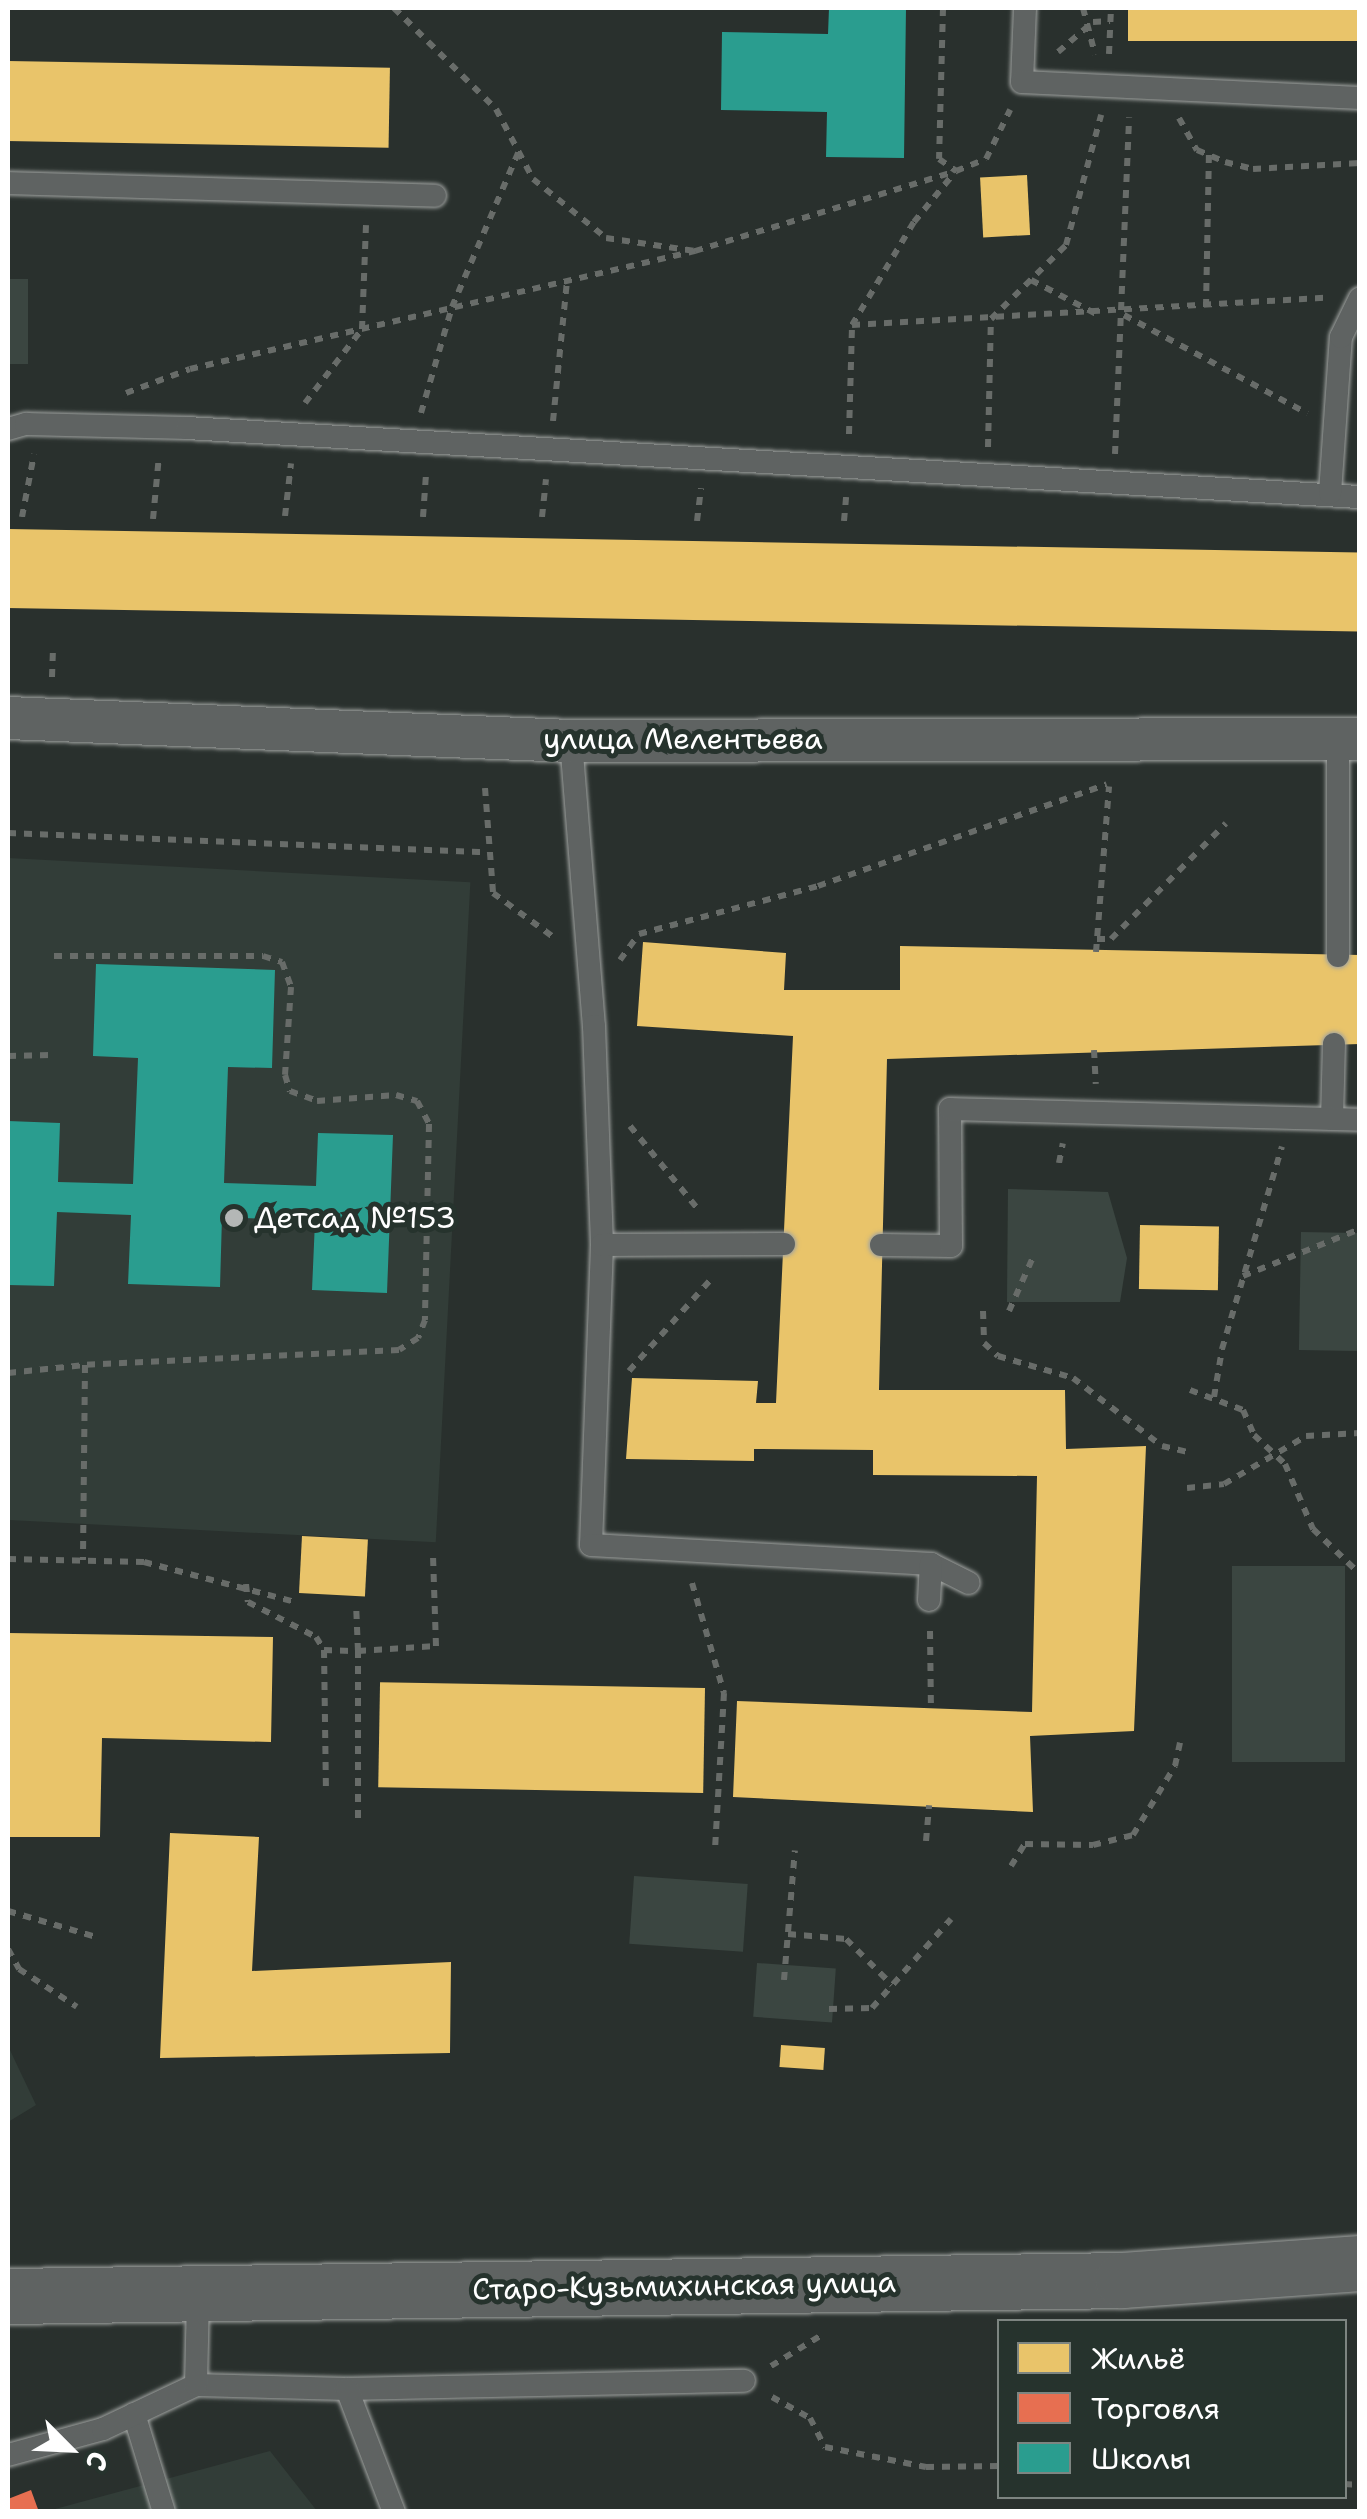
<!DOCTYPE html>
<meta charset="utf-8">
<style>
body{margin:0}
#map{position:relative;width:1367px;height:2519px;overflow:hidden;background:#29302d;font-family:"Shantell Sans",sans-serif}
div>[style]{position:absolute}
.built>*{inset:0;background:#323d38;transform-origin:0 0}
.green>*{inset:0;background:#3b4641;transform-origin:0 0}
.homes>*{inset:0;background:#e9c46a;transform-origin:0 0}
.shops>*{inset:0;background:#e76f51}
.schools>*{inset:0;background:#2a9d8f}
.path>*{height:6px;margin-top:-3px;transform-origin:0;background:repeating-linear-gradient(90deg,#686c69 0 8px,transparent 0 16px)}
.roads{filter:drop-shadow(0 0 2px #9fa2a0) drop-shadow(0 0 2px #9fa2a0)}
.service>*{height:22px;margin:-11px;padding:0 11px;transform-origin:11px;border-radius:11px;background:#5f6362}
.minor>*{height:42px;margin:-21px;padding:0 21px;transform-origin:21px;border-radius:21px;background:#5f6362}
.secondary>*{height:55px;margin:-27.5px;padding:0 27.5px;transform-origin:27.5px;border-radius:27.5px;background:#5f6362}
.dots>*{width:28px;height:28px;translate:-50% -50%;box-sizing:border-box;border:5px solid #26332d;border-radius:50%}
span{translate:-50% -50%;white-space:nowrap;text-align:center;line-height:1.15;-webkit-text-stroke:10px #26332d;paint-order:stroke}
.street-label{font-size:30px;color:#fff}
.poi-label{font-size:30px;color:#fff}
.left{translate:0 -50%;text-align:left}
.frame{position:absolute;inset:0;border:10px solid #fff;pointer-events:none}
.legend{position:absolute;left:997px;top:2319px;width:350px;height:180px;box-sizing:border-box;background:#26332d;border:2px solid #7d8581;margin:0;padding:12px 18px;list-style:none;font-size:30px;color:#fff}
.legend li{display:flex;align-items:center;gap:20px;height:50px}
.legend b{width:50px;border:2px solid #7d8581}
.north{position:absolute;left:20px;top:2399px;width:100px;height:100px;-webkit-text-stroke:8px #26332d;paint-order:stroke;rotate:114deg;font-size:28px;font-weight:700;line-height:40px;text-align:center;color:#fff}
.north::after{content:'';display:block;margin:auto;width:35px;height:45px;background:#fff;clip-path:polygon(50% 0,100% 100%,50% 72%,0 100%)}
</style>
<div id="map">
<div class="built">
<div style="left:8px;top:858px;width:463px;height:661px;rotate:3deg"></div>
<div style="clip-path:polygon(8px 2046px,36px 2105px,8px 2122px)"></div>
<div style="clip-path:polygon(270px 2451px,317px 2511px,44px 2512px)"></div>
</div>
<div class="green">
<div style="left:8px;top:279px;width:20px;height:85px"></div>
<div style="clip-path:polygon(1008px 1189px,1108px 1192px,1127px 1258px,1120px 1302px,1007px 1302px)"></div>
<div style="left:1301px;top:1232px;width:58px;height:118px;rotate:1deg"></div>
<div style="left:1232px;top:1566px;width:113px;height:196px"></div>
<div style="left:634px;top:1876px;width:114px;height:68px;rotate:4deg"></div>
<div style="left:757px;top:1963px;width:79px;height:54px;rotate:4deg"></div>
</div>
<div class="homes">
<div style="left:1128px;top:8px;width:232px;height:33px"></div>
<div style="left:8px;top:61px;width:382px;height:80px;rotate:1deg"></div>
<div style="left:1027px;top:175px;width:60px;height:47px;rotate:87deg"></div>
<div style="left:8px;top:529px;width:1352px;height:79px;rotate:1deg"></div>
<div style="clip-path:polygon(643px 942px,786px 953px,784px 990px,900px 990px,900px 946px,1360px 955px,1360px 1044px,887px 1059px,879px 1390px,1065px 1390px,1066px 1449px,1146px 1446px,1134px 1731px,1030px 1736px,1033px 1812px,733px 1797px,737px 1701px,1032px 1712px,1037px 1476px,873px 1475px,873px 1450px,754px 1449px,754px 1461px,626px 1459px,632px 1378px,758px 1381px,756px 1403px,776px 1403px,793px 1036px,637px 1026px)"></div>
<div style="left:1140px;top:1225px;width:79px;height:64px;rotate:1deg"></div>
<div style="left:302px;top:1536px;width:66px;height:57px;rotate:3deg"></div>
<div style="clip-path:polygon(8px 1633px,273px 1637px,271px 1742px,102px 1738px,100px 1837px,8px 1837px)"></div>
<div style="left:705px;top:1688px;width:105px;height:325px;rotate:91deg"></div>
<div style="clip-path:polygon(170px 1833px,259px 1837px,252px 1971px,451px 1962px,450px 2053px,160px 2058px)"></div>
<div style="left:781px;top:2045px;width:44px;height:22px;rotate:4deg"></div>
</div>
<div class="shops">
<div style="clip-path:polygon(31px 2490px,39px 2512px,8px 2512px,8px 2499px)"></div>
</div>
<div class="schools">
<div style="clip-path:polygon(829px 8px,906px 8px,904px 158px,826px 157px,827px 112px,721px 110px,722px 32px,828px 34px)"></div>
<div style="clip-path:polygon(96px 964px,275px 970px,272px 1068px,228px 1067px,224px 1183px,316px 1186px,318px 1133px,393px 1135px,387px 1293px,312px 1290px,315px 1221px,222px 1217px,220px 1287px,128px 1284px,131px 1215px,57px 1212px,54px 1286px,8px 1285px,8px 1121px,60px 1123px,58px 1182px,133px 1184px,138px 1058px,93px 1056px)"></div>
</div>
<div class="path">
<div style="left:394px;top:8px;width:144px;rotate:44.7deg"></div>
<div style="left:496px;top:109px;width:79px;rotate:62.1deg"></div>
<div style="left:533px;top:179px;width:94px;rotate:38.9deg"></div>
<div style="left:606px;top:238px;width:90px;rotate:8.3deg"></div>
<div style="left:695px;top:251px;width:273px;rotate:-17deg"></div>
<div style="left:943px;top:8px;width:151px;rotate:91.5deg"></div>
<div style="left:939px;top:159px;width:21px;rotate:35deg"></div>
<div style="left:956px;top:171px;width:32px;rotate:-22deg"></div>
<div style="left:986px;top:159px;width:55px;rotate:-63.9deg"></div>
<div style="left:1083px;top:8px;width:48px;rotate:75.4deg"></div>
<div style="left:1058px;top:52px;width:46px;rotate:-40.6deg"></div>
<div style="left:1093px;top:22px;width:17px;rotate:-3deg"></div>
<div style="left:1109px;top:54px;width:46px;rotate:-87.5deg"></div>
<div style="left:1179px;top:118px;width:37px;rotate:61deg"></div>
<div style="left:1197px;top:150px;width:30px;rotate:23deg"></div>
<div style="left:1225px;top:162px;width:29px;rotate:14deg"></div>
<div style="left:1253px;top:169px;width:107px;rotate:-3.2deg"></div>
<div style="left:1031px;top:280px;width:76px;rotate:27.6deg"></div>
<div style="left:1206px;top:307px;width:152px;rotate:-88.9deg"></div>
<div style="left:1124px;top:315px;width:208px;rotate:28.2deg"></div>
<div style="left:852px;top:325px;width:120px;rotate:-59deg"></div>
<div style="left:914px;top:222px;width:65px;rotate:-50.6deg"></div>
<div style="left:126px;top:393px;width:68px;rotate:-20.6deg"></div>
<div style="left:190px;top:369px;width:519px;rotate:-13.15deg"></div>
<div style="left:305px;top:403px;width:93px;rotate:-52.4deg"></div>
<div style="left:362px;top:329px;width:104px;rotate:-87.8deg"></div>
<div style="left:421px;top:413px;width:110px;rotate:-73.7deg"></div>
<div style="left:452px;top:307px;width:168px;rotate:-66.8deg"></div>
<div style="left:553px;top:421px;width:141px;rotate:-84.3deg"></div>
<div style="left:849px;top:434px;width:109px;rotate:-88.4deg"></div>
<div style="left:852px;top:325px;width:473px;rotate:-3.3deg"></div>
<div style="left:988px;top:447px;width:128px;rotate:-88.7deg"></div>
<div style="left:991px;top:319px;width:105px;rotate:-44.6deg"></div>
<div style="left:1066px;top:245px;width:135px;rotate:-74.9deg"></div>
<div style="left:1115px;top:454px;width:337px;rotate:-87.6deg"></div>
<div style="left:285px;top:516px;width:53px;rotate:-83.5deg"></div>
<div style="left:22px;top:517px;width:64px;rotate:-79.2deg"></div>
<div style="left:423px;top:517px;width:43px;rotate:-86deg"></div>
<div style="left:542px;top:517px;width:38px;rotate:-84deg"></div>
<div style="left:153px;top:519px;width:63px;rotate:-84.6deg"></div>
<div style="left:697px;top:521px;width:33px;rotate:-83deg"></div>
<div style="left:844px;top:521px;width:24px;rotate:-85deg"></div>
<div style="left:52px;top:677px;width:24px;rotate:-88deg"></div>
<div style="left:485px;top:788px;width:105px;rotate:85.6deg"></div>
<div style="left:493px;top:893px;width:78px;rotate:36.1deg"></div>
<div style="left:8px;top:833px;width:477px;rotate:2.3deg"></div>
<div style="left:1097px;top:939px;width:14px"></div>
<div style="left:1111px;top:939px;width:163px;rotate:-45.2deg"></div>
<div style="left:1096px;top:952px;width:166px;rotate:-85.5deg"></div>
<div style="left:54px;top:956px;width:209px"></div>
<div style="left:263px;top:956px;width:20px;rotate:18deg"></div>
<div style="left:282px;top:962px;width:27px;rotate:70deg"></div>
<div style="left:291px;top:987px;width:88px;rotate:93.9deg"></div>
<div style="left:285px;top:1075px;width:17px;rotate:73deg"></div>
<div style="left:290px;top:1091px;width:29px;rotate:20deg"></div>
<div style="left:317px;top:1101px;width:79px;rotate:-4.3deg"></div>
<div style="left:396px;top:1095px;width:22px;rotate:16deg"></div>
<div style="left:417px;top:1101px;width:26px;rotate:62deg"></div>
<div style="left:429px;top:1124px;width:196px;rotate:91.2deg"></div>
<div style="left:425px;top:1320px;width:19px;rotate:111deg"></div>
<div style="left:418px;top:1338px;width:22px;rotate:148deg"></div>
<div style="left:399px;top:1350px;width:314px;rotate:177.3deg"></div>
<div style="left:85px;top:1365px;width:195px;rotate:90.6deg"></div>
<div style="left:620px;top:960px;width:32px;rotate:-54deg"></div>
<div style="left:639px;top:934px;width:185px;rotate:-15deg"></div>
<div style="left:818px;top:886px;width:306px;rotate:-19.4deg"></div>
<div style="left:1094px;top:1050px;width:34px;rotate:87deg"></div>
<div style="left:8px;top:1056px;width:43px;rotate:-1.3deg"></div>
<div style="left:630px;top:1126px;width:106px;rotate:50.7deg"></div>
<div style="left:1059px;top:1163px;width:20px;rotate:-79deg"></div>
<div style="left:1243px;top:1276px;width:126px;rotate:-21.9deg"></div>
<div style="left:983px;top:1311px;width:32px;rotate:88deg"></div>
<div style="left:984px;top:1343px;width:19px;rotate:43deg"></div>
<div style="left:998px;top:1356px;width:78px;rotate:16.3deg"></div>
<div style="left:1073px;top:1378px;width:112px;rotate:37.4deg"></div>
<div style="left:1162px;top:1446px;width:27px;rotate:13deg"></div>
<div style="left:1009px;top:1311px;width:59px;rotate:-66deg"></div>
<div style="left:629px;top:1371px;width:127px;rotate:-48.2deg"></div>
<div style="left:8px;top:1373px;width:77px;rotate:-5.9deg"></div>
<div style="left:1190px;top:1390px;width:57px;rotate:20.7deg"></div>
<div style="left:1243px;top:1410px;width:27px;rotate:66deg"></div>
<div style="left:1254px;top:1435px;width:42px;rotate:43.1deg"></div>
<div style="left:1285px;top:1464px;width:71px;rotate:66.7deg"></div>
<div style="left:1313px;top:1529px;width:65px;rotate:43.8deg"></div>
<div style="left:1214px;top:1397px;width:49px;rotate:-80.5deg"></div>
<div style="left:1222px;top:1349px;width:211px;rotate:-73.5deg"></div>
<div style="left:1187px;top:1488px;width:37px;rotate:-6deg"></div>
<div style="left:1224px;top:1484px;width:95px;rotate:-30.3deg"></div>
<div style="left:1306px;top:1436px;width:54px;rotate:-3.2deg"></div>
<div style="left:8px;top:1559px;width:136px;rotate:1.3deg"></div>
<div style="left:144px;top:1562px;width:153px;rotate:14.8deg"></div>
<div style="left:692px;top:1583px;width:115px;rotate:73.8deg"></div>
<div style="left:724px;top:1693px;width:155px;rotate:93.3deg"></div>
<div style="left:246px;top:1584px;width:18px;rotate:84deg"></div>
<div style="left:248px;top:1602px;width:76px;rotate:27.2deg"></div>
<div style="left:316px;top:1637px;width:15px;rotate:58deg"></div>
<div style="left:324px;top:1650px;width:142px;rotate:89.2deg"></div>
<div style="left:930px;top:1631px;width:79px;rotate:89.3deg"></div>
<div style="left:324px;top:1650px;width:34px;rotate:2deg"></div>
<div style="left:358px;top:1651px;width:47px;rotate:-92.4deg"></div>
<div style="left:358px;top:1818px;width:167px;rotate:-90deg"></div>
<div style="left:358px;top:1651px;width:78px;rotate:-3.7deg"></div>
<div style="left:436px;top:1646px;width:89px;rotate:-91.9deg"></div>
<div style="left:926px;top:1841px;width:36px;rotate:-85deg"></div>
<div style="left:1011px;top:1866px;width:26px;rotate:-58deg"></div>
<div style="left:1025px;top:1844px;width:68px;rotate:0.8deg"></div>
<div style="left:1093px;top:1845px;width:41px;rotate:-14deg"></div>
<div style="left:1133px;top:1835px;width:81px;rotate:-58.7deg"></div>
<div style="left:1175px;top:1766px;width:24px;rotate:-78deg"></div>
<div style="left:8px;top:1911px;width:95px;rotate:16.5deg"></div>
<div style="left:788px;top:1934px;width:58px;rotate:4.9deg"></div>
<div style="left:846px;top:1939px;width:65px;rotate:45deg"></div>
<div style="left:8px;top:1949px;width:23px;rotate:61deg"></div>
<div style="left:19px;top:1969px;width:69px;rotate:33.2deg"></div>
<div style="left:784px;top:1980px;width:130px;rotate:-85.2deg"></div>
<div style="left:829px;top:2009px;width:43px;rotate:-1.3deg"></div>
<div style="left:872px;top:2008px;width:119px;rotate:-48.4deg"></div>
<div style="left:771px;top:2366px;width:63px;rotate:-31.4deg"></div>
<div style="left:772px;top:2397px;width:43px;rotate:28.9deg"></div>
<div style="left:810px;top:2418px;width:33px;rotate:63deg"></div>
<div style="left:825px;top:2447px;width:103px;rotate:11.2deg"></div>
<div style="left:926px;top:2467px;width:73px;rotate:-0.8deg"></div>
<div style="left:1344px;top:2484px;width:16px;rotate:4deg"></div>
</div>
<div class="roads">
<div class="service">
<div style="left:1025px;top:8px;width:74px;rotate:92.3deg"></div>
<div style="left:1022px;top:82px;width:338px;rotate:2.7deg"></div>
<div style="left:8px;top:183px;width:427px;rotate:1.7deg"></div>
<div style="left:8px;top:429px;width:19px;rotate:-16deg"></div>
<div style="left:26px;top:424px;width:161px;rotate:1.4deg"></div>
<div style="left:187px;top:428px;width:1175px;rotate:3.37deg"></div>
<div style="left:1330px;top:493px;width:156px;rotate:-86deg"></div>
<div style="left:1341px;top:337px;width:43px;rotate:-64deg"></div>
<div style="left:1338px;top:740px;width:216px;rotate:90deg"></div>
<div style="left:571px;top:741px;width:286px;rotate:85.4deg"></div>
<div style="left:594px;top:1026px;width:219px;rotate:87.9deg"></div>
<div style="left:602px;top:1245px;width:300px;rotate:92.1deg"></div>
<div style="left:591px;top:1545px;width:341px;rotate:3.2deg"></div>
<div style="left:931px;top:1564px;width:42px;rotate:26.6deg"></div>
<div style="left:1332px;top:1119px;width:75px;rotate:-88.5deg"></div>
<div style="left:602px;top:1245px;width:182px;rotate:-0.3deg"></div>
<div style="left:881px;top:1245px;width:70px;rotate:0.8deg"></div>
<div style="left:951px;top:1246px;width:137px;rotate:-90.4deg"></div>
<div style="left:950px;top:1109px;width:410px;rotate:1.5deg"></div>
<div style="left:929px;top:1600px;width:36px;rotate:-87deg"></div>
<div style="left:196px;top:2385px;width:151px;rotate:1.5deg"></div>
<div style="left:347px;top:2389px;width:397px;rotate:-1.2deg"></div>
<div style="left:347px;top:2389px;width:132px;rotate:69.1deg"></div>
<div style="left:134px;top:2414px;width:102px;rotate:73deg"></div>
<div style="left:8px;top:2455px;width:98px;rotate:-15.3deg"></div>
<div style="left:103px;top:2429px;width:103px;rotate:-25.3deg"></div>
<div style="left:196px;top:2385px;width:89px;rotate:-88.7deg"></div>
</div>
<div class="minor">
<div style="left:8px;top:718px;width:563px;rotate:2.34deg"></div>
<div style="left:571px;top:741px;width:789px;rotate:-0.15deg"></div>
</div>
<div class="secondary">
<div style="left:8px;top:2296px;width:1114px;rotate:-0.82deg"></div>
<div style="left:1122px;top:2280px;width:239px;rotate:-4.1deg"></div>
</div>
</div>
<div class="dots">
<div style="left:234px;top:1218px;background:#b4b7b6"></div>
</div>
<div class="street-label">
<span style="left:683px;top:739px">улица Мелентьева</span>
<span style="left:684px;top:2286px;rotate:-1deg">Старо-Кузьмихинская улица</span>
</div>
<div class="poi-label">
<span class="left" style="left:254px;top:1218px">Детсад №153</span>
</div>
<div class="frame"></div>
<ul class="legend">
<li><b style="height:28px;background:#e9c46a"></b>Жильё</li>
<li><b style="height:28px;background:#e76f51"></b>Торговля</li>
<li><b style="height:28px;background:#2a9d8f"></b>Школы</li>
</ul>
<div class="north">С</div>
</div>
